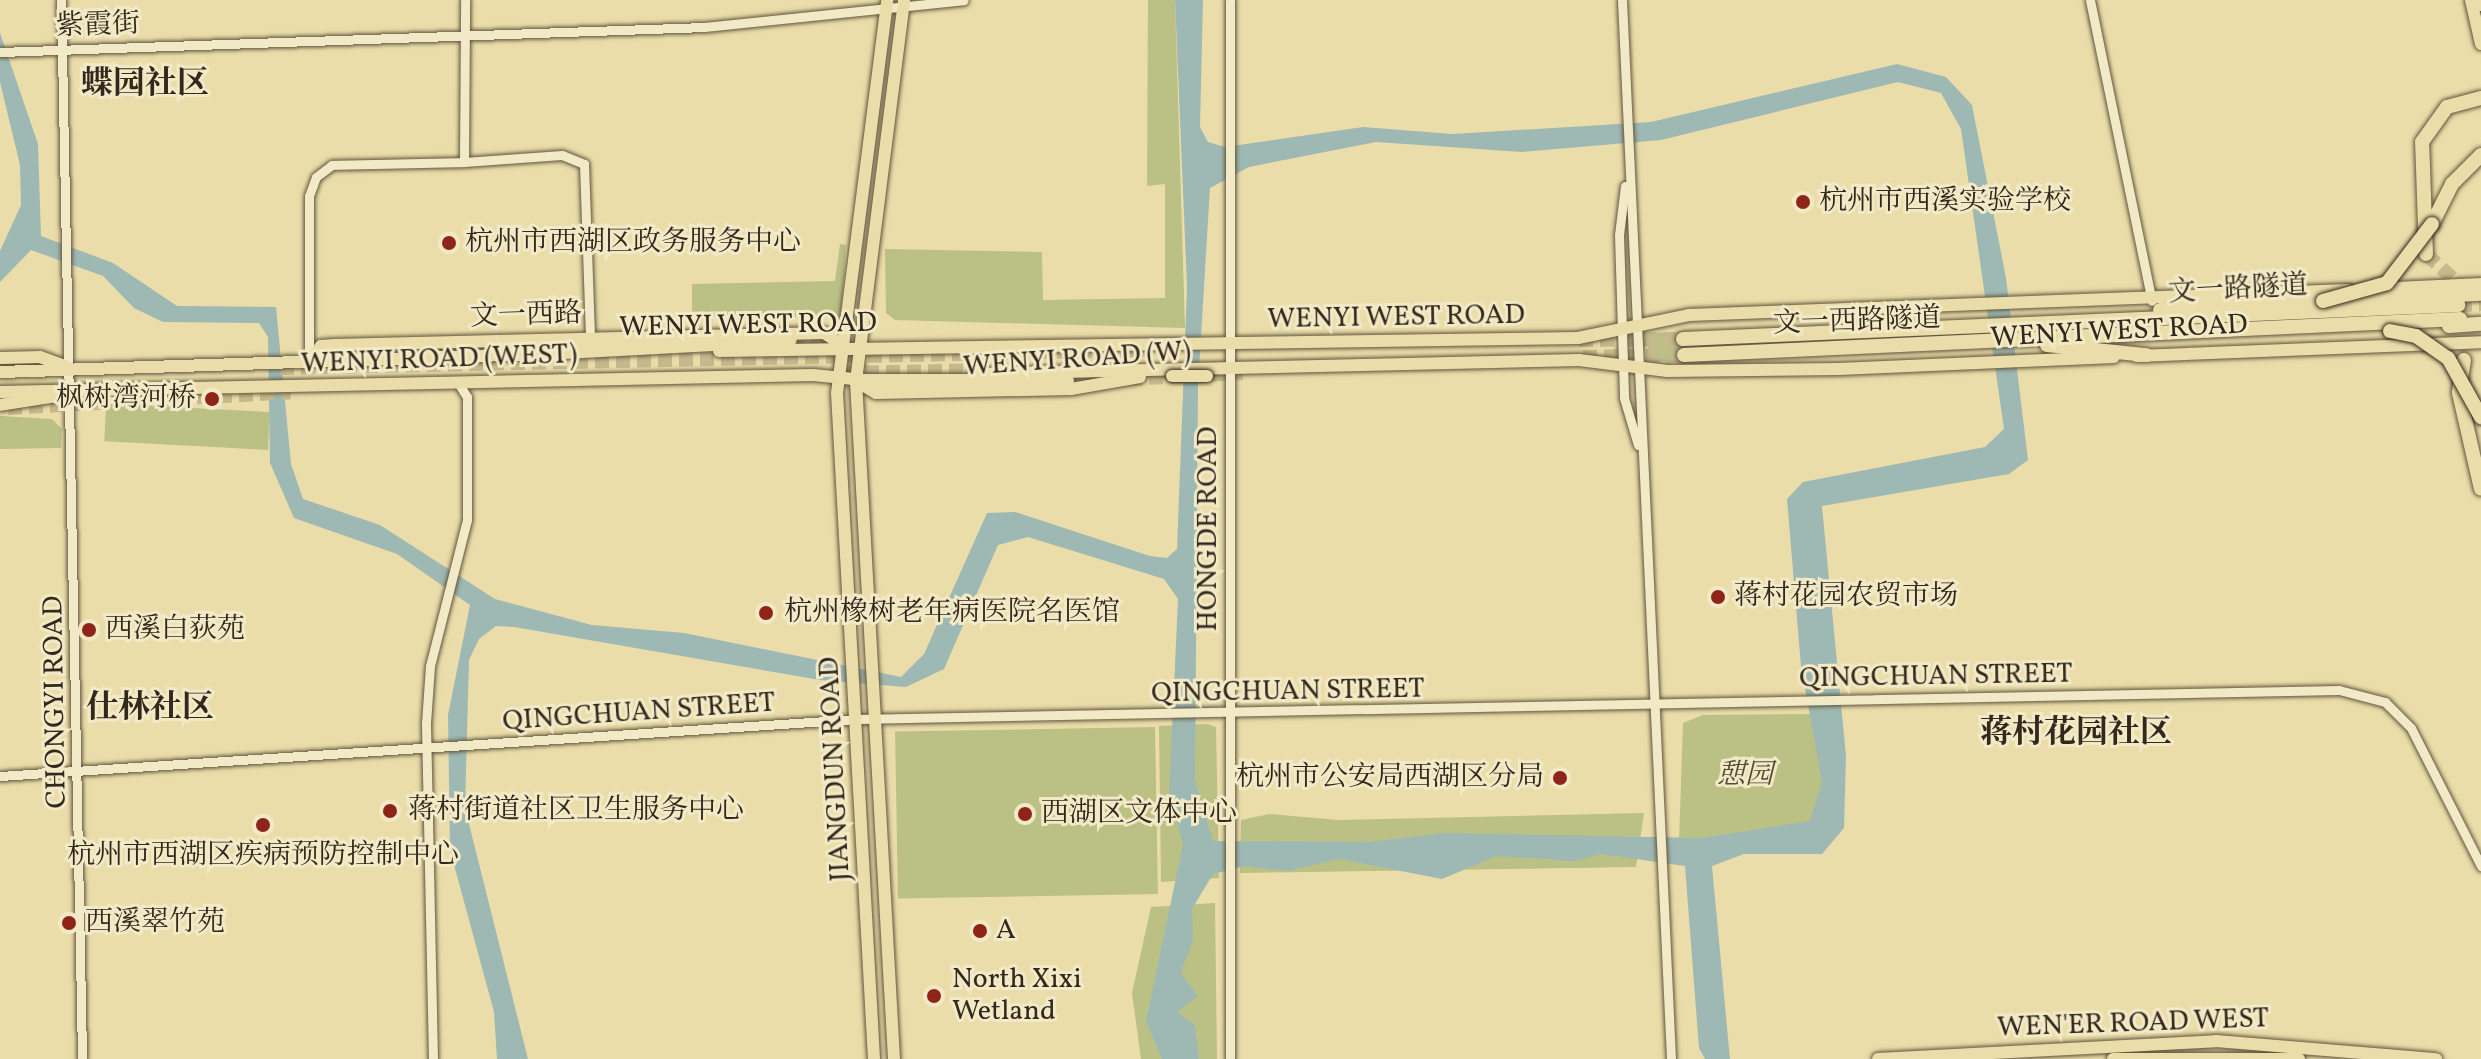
<!DOCTYPE html>
<meta charset="utf-8">
<style>
body{margin:0}
#map{position:relative;width:2481px;height:1059px;overflow:hidden;background:#ebdda9;font-family:Vollkorn,"Noto Serif SC",serif}
div>[style]{position:absolute}
.green>*{inset:0;background:#bbc085;transform-origin:0 0}
.water>*{inset:0;background:#9eb9b4}
.highway-tunnel>*{height:14px;margin-top:-7px;transform-origin:0;background:repeating-linear-gradient(90deg,#c6b98d 0 14px,transparent 0 21px)}
.roads{filter:drop-shadow(0 0 2px #60553f) drop-shadow(0 0 2px #60553f)}
.minor>*{height:9px;margin:-4.5px;padding:0 4.5px;transform-origin:4.5px;border-radius:4.5px;background:#f2e9c7}
.major>*{height:12px;margin:-6px;padding:0 6px;transform-origin:6px;border-radius:6px;background:#ebdda9}
.highway>*{height:14px;margin:-7px;padding:0 7px;transform-origin:7px;border-radius:7px;background:#ebdda9}
.bridges{filter:drop-shadow(0 0 2px #32281c) drop-shadow(0 0 2px #32281c)}
.major-bridge>*{height:12px;margin:-6px;padding:0 6px;transform-origin:6px;border-radius:6px;background:#ebdda9}
.highway-bridge>*{height:14px;margin:-7px;padding:0 7px;transform-origin:7px;border-radius:7px;background:#ebdda9}
.dots>*{width:22px;height:22px;translate:-50% -50%;box-sizing:border-box;border:4px solid #f2e9c7;border-radius:50%}
span{translate:-50% -50%;white-space:nowrap;text-align:center;line-height:1.15;-webkit-text-stroke:6px #f2e9c7;paint-order:stroke}
.street-label{font-size:28px;color:#32281c}
.poi-label{font-size:28px;color:#32281c}
.left{translate:0 -50%;text-align:left}
.right{translate:-100% -50%;text-align:right}
.park-label{font-size:28px;color:#544e36;font-style:italic}
.quarter-label{font-size:32px;color:#32281c;font-weight:700}
</style>
<div id="map">
<div class="green">
<div style="clip-path:polygon(1148px 0,1175px 0,1185px 328px,895px 320px,886px 313px,885px 249px,1042px 252px,1043px 300px,1165px 298px,1165px 184px,1147px 186px)"></div>
<div style="clip-path:polygon(840px 244px,846px 245px,841px 317px,692px 316px,692px 284px,835px 281px)"></div>
<div style="clip-path:polygon(1691px 331px,1684px 349px,1691px 363px,1647px 360px,1649px 333px)"></div>
<div style="left:270px;top:412px;width:38px;height:164px;rotate:93deg"></div>
<div style="clip-path:polygon(0 416px,52px 419px,62px 429px,61px 448px,0 449px)"></div>
<div style="clip-path:polygon(1817px 714px,1826px 775px,1822px 812px,1805px 829px,1679px 842px,1683px 723px,1703px 715px)"></div>
<div style="clip-path:polygon(1207px 724px,1216px 727px,1219px 878px,1161px 882px,1159px 726px)"></div>
<div style="left:1155px;top:727px;width:167px;height:260px;rotate:89deg"></div>
<div style="clip-path:polygon(1644px 813px,1636px 867px,1240px 873px,1241px 820px,1269px 814px,1338px 820px)"></div>
<div style="clip-path:polygon(1215px 903px,1217px 1059px,1141px 1059px,1132px 993px,1151px 907px)"></div>
</div>
<div class="water">
<div style="clip-path:polygon(evenodd,1175px 0,1203px 0,1200px 127px,1208px 142px,1225px 147px,1363px 127px,1452px 134px,1651px 122px,1897px 64px,1946px 77px,1972px 105px,2006px 278px,2028px 460px,2009px 474px,1822px 506px,1846px 756px,1844px 828px,1822px 854px,1744px 854px,1712px 866px,1730px 1059px,1705px 1059px,1699px 1048px,1685px 866px,1601px 854px,1574px 861px,1497px 856px,1442px 879px,1339px 859px,1287px 871px,1244px 866px,1213px 874px,1192px 909px,1193px 939px,1181px 973px,1198px 996px,1177px 1012px,1195px 1025px,1199px 1059px,1162px 1059px,1146px 1021px,1183px 844px,1169px 795px,1178px 599px,1164px 579px,1028px 537px,998px 545px,944px 669px,906px 687px,820px 680px,514px 627px,496px 626px,479px 639px,469px 660px,465px 808px,528px 1059px,497px 1059px,494px 1012px,450px 850px,448px 715px,470px 605px,397px 554px,294px 518px,270px 463px,268px 337px,259px 323px,163px 322px,134px 308px,103px 276px,31px 250px,0 282px,0 251px,21px 205px,20px 165px,0 82px,0 33px,38px 144px,41px 236px,113px 263px,177px 306px,276px 307px,291px 464px,303px 499px,380px 525px,495px 599px,592px 625px,684px 633px,901px 677px,924px 654px,987px 513px,1015px 512px,1150px 556px,1167px 558px,1177px 549px,1187px 287px,1175px 0,1898px 82px,1941px 93px,1961px 129px,2004px 429px,1985px 447px,1803px 482px,1787px 499px,1801px 666px,1822px 782px,1810px 821px,1702px 838px,1444px 833px,1369px 842px,1213px 841px,1195px 780px,1198px 386px,1210px 188px,1249px 167px,1376px 142px,1522px 152px,1661px 140px,1898px 82px)"></div>
</div>
<div class="highway-tunnel">
<div style="left:2426px;top:254px;width:47px;rotate:42.4deg"></div>
<div style="left:2458px;top:305px;width:23px;rotate:-2deg"></div>
<div style="left:790px;top:340px;width:84px;rotate:3.4deg"></div>
<div style="left:1579px;top:340px;width:104px;rotate:-0.6deg"></div>
<div style="left:1583px;top:357px;width:101px;rotate:-1.1deg"></div>
<div style="left:0;top:366px;width:27px"></div>
<div style="left:280px;top:368px;width:871px;rotate:-1.18deg"></div>
<div style="left:844px;top:373px;width:143px;rotate:-1.2deg"></div>
<div style="left:1128px;top:379px;width:115px;rotate:-3deg"></div>
<div style="left:1067px;top:381px;width:40px;rotate:-1.4deg"></div>
<div style="left:8px;top:408px;width:283px;rotate:-3.2deg"></div>
</div>
<div class="roads">
<div class="minor">
<div style="left:61px;top:0;width:1059px;rotate:88.86deg"></div>
<div style="left:1622px;top:0;width:1060px;rotate:87.35deg"></div>
<div style="left:2090px;top:0;width:307px;rotate:78.4deg"></div>
<div style="left:0;top:52px;width:704px;rotate:-2.03deg"></div>
<div style="left:704px;top:27px;width:261px;rotate:-5.9deg"></div>
<div style="left:464px;top:162px;width:98px;rotate:-4.1deg"></div>
<div style="left:562px;top:155px;width:24px;rotate:22deg"></div>
<div style="left:584px;top:164px;width:174px;rotate:88deg"></div>
<div style="left:1625px;top:186px;width:49px;rotate:97deg"></div>
<div style="left:1619px;top:235px;width:163px;rotate:88.2deg"></div>
<div style="left:1624px;top:398px;width:49px;rotate:73.4deg"></div>
<div style="left:309px;top:362px;width:166px;rotate:-90deg"></div>
<div style="left:309px;top:196px;width:20px;rotate:-70deg"></div>
<div style="left:316px;top:177px;width:20px;rotate:-37deg"></div>
<div style="left:332px;top:165px;width:132px;rotate:-1.3deg"></div>
<div style="left:464px;top:162px;width:162px;rotate:-89.6deg"></div>
<div style="left:0;top:776px;width:859px;rotate:-3.81deg"></div>
<div style="left:857px;top:719px;width:1482px;rotate:-1.12deg"></div>
<div style="left:2339px;top:690px;width:48px;rotate:14.6deg"></div>
<div style="left:2385px;top:702px;width:37px;rotate:45deg"></div>
<div style="left:2411px;top:728px;width:155px;rotate:63.1deg"></div>
<div style="left:433px;top:1059px;width:336px;rotate:-91.2deg"></div>
<div style="left:426px;top:723px;width:57px;rotate:-86deg"></div>
<div style="left:430px;top:666px;width:151px;rotate:-75.8deg"></div>
<div style="left:467px;top:520px;width:123px;rotate:-90deg"></div>
<div style="left:467px;top:397px;width:19px;rotate:-122deg"></div>
<div style="left:1230px;top:1059px;width:1059px;rotate:-90deg"></div>
</div>
<div class="major">
<div style="left:2471px;top:0;width:45px;rotate:77.2deg"></div>
<div style="left:2375px;top:289px;width:106px;rotate:-2.7deg"></div>
<div style="left:719px;top:351px;width:859px;rotate:-0.87deg"></div>
<div style="left:1578px;top:338px;width:113px;rotate:-11.7deg"></div>
<div style="left:1689px;top:315px;width:660px;rotate:-2.17deg"></div>
<div style="left:2137px;top:356px;width:344px;rotate:-2.3deg"></div>
<div style="left:0;top:358px;width:40px;rotate:-1.4deg"></div>
<div style="left:40px;top:357px;width:29px;rotate:20deg"></div>
<div style="left:309px;top:362px;width:20px;rotate:-53deg"></div>
<div style="left:321px;top:346px;width:13px;rotate:-4deg"></div>
<div style="left:334px;top:345px;width:490px;rotate:-1.4deg"></div>
<div style="left:824px;top:333px;width:24px;rotate:33deg"></div>
<div style="left:0;top:372px;width:536px;rotate:-1.92deg"></div>
<div style="left:974px;top:374px;width:605px;rotate:-1.33deg"></div>
<div style="left:1579px;top:360px;width:89px;rotate:7.1deg"></div>
<div style="left:1667px;top:371px;width:172px;rotate:-0.7deg"></div>
<div style="left:1839px;top:369px;width:275px;rotate:-2.5deg"></div>
<div style="left:856px;top:381px;width:23px;rotate:31deg"></div>
<div style="left:876px;top:393px;width:195px;rotate:-1.2deg"></div>
<div style="left:1071px;top:389px;width:70px;rotate:-9.9deg"></div>
<div style="left:0;top:392px;width:813px;rotate:-1.2deg"></div>
<div style="left:813px;top:375px;width:51px;rotate:5.6deg"></div>
<div style="left:0;top:405px;width:64px;rotate:-9deg"></div>
<div style="left:874px;top:1059px;width:667px;rotate:-93.18deg"></div>
<div style="left:837px;top:393px;width:396px;rotate:-82.7deg"></div>
<div style="left:894px;top:1059px;width:679px;rotate:-93.21deg"></div>
<div style="left:856px;top:381px;width:384px;rotate:-82.8deg"></div>
<div style="left:1878px;top:1059px;width:338px;rotate:-3deg"></div>
<div style="left:2216px;top:1041px;width:221px;rotate:4.7deg"></div>
<div style="left:2113px;top:1059px;width:186px"></div>
</div>
<div class="highway">
<div style="left:2480px;top:0;width:4px;rotate:76deg"></div>
<div style="left:2432px;top:224px;width:45px;rotate:-63.4deg"></div>
<div style="left:2452px;top:184px;width:41px;rotate:-45deg"></div>
<div style="left:2426px;top:254px;width:112px;rotate:-92deg"></div>
<div style="left:2422px;top:142px;width:43px;rotate:-54.5deg"></div>
<div style="left:2447px;top:107px;width:35px;rotate:-15deg"></div>
<div style="left:2160px;top:310px;width:321px;rotate:-2.9deg"></div>
<div style="left:2449px;top:326px;width:32px;rotate:-4deg"></div>
<div style="left:1683px;top:339px;width:776px;rotate:-2.51deg"></div>
<div style="left:2047px;top:345px;width:100px;rotate:5.8deg"></div>
<div style="left:529px;top:354px;width:261px;rotate:-3.1deg"></div>
<div style="left:1684px;top:355px;width:777px;rotate:-2.66deg"></div>
<div style="left:2464px;top:360px;width:33px;rotate:99deg"></div>
<div style="left:2459px;top:393px;width:98px;rotate:77.1deg"></div>
<div style="left:856px;top:381px;width:211px"></div>
</div>
</div>
<div class="bridges">
<div class="major-bridge">
<div style="left:1172px;top:376px;width:35px"></div>
</div>
<div class="highway-bridge">
<div style="left:2323px;top:301px;width:66px;rotate:-15.7deg"></div>
<div style="left:2387px;top:283px;width:74px;rotate:-52.7deg"></div>
<div style="left:2390px;top:331px;width:26px;rotate:11deg"></div>
<div style="left:2416px;top:336px;width:39px;rotate:35deg"></div>
<div style="left:2448px;top:358px;width:68px;rotate:60.8deg"></div>
</div>
</div>
<div class="dots">
<div style="left:1803px;top:202px;background:#8f2418"></div>
<div style="left:449px;top:243px;background:#8f2418"></div>
<div style="left:212px;top:399px;background:#8f2418"></div>
<div style="left:1718px;top:597px;background:#8f2418"></div>
<div style="left:766px;top:613px;background:#8f2418"></div>
<div style="left:89px;top:630px;background:#8f2418"></div>
<div style="left:1560px;top:778px;background:#8f2418"></div>
<div style="left:390px;top:811px;background:#8f2418"></div>
<div style="left:1025px;top:814px;background:#8f2418"></div>
<div style="left:263px;top:825px;background:#8f2418"></div>
<div style="left:69px;top:923px;background:#8f2418"></div>
<div style="left:980px;top:931px;background:#8f2418"></div>
<div style="left:934px;top:996px;background:#8f2418"></div>
</div>
<div class="street-label">
<span style="left:98px;top:26px;rotate:-2deg">紫霞街</span>
<span style="left:2238px;top:290px;rotate:-3deg">文一路隧道</span>
<span style="left:526px;top:316px;rotate:-2deg">文一西路</span>
<span style="left:1396px;top:318px;rotate:-1deg">WENYI WEST ROAD</span>
<span style="left:1857px;top:322px;rotate:-2deg">文一西路隧道</span>
<span style="left:748px;top:326px;rotate:-1deg">WENYI WEST ROAD</span>
<span style="left:2119px;top:332px;rotate:-3deg">WENYI WEST ROAD</span>
<span style="left:439px;top:360px;rotate:-2deg">WENYI ROAD (WEST)</span>
<span style="left:1077px;top:360px;rotate:-4deg">WENYI ROAD (W)</span>
<span style="left:1209px;top:529px;rotate:-90deg">HONGDE ROAD</span>
<span style="left:1936px;top:677px;rotate:-1deg">QINGCHUAN STREET</span>
<span style="left:1288px;top:692px;rotate:-1deg">QINGCHUAN STREET</span>
<span style="left:56px;top:702px;rotate:-91deg">CHONGYI ROAD</span>
<span style="left:639px;top:713px;rotate:-4deg">QINGCHUAN STREET</span>
<span style="left:836px;top:769px;rotate:-93deg">JIANGDUN ROAD</span>
<span style="left:2133px;top:1024px;rotate:-2deg">WEN'ER ROAD WEST</span>
</div>
<div class="poi-label">
<span class="left" style="left:1819px;top:202px">杭州市西溪实验学校</span>
<span class="left" style="left:465px;top:243px">杭州市西湖区政务服务中心</span>
<span class="right" style="left:196px;top:399px">枫树湾河桥</span>
<span class="left" style="left:1734px;top:597px">蒋村花园农贸市场</span>
<span class="left" style="left:784px;top:613px">杭州橡树老年病医院名医馆</span>
<span class="left" style="left:105px;top:630px">西溪白荻苑</span>
<span class="right" style="left:1544px;top:778px">杭州市公安局西湖区分局</span>
<span class="left" style="left:408px;top:811px">蒋村街道社区卫生服务中心</span>
<span class="left" style="left:1041px;top:814px">西湖区文体中心</span>
<span style="left:263px;top:856px">杭州市西湖区疾病预防控制中心</span>
<span class="left" style="left:85px;top:923px">西溪翠竹苑</span>
<span class="left" style="left:996px;top:931px">A</span>
<span class="left" style="left:952px;top:996px">North Xixi<br>Wetland</span>
</div>
<div class="park-label">
<span style="left:1745px;top:776px">憇园</span>
</div>
<div class="quarter-label">
<span style="left:145px;top:85px">蝶园社区</span>
<span style="left:150px;top:709px">仕林社区</span>
<span style="left:2076px;top:734px">蒋村花园社区</span>
</div>
</div>
